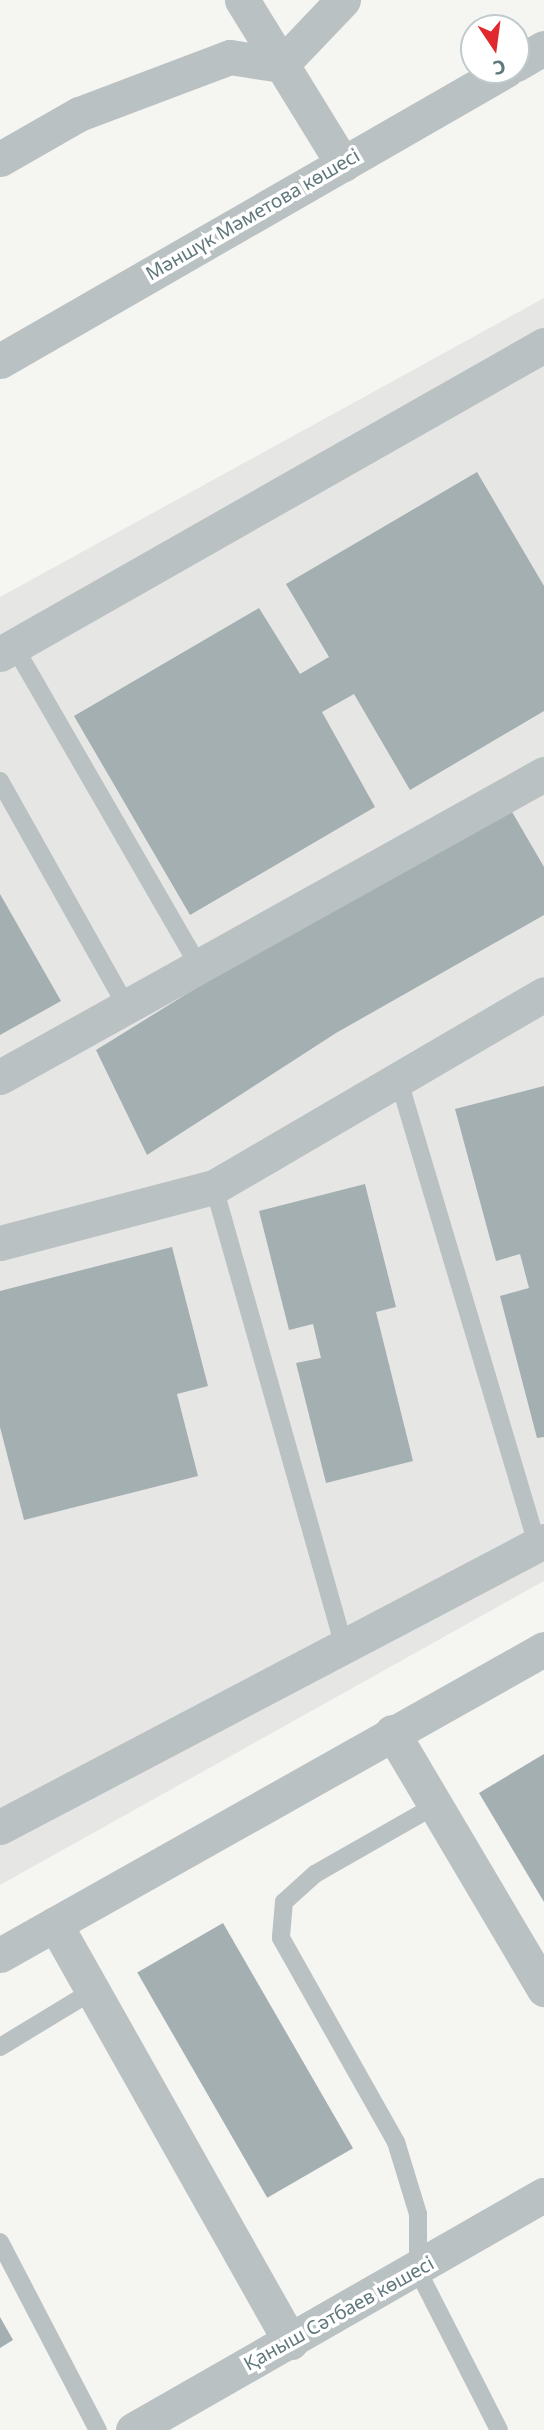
<!DOCTYPE html>
<meta charset="utf-8">
<style>
body{margin:0}
#map{position:relative;width:544px;height:2430px;overflow:hidden;background:#f5f5f2;font-family:"Noto Sans",sans-serif}
div>[style]{position:absolute}
.built>*{inset:0;background:#e6e6e5}
.building>*{inset:0;background:#a3afb1;transform-origin:0 0}
.lane>*{height:18px;margin:-9px;padding:0 9px;transform-origin:9px;border-radius:9px;background:#bac1c2}
.street>*{height:35px;margin:-17.5px;padding:0 17.5px;transform-origin:17.5px;border-radius:17.5px;background:#bac1c2}
span{translate:-50% -50%;white-space:nowrap;text-align:center;line-height:1.15;-webkit-text-stroke:7px #fff;paint-order:stroke}
.street-label{font-size:19px;color:#61787c}
.north{position:absolute;left:460px;top:14px;width:70px;height:70px;box-sizing:border-box;background:#fff;border:2px solid #c0c9cb;border-radius:50%;rotate:167deg;font-size:19px;font-weight:700;line-height:28px;text-align:center;color:#61787c}
.north::after{content:'';display:block;margin:auto;width:24px;height:32px;background:#df292c;clip-path:polygon(50% 0,100% 100%,50% 72%,0 100%)}
</style>
<div id="map">
<div class="built">
<div style="clip-path:polygon(544px 298px,544px 1581px,0 1885px,0 597px)"></div>
</div>
<div class="building">
<div style="clip-path:polygon(477px 472px,544px 586px,544px 711px,410px 790px,354px 694px,322px 712px,375px 807px,190px 915px,74px 716px,259px 608px,300px 674px,329px 657px,286px 584px)"></div>
<div style="clip-path:polygon(508px 805px,544px 867px,544px 915px,336px 1033px,147px 1155px,96px 1050px,316px 914px)"></div>
<div style="clip-path:polygon(0 894px,61px 1001px,0 1035px)"></div>
<div style="clip-path:polygon(544px 1086px,544px 1437px,537px 1438px,500px 1296px,529px 1288px,520px 1254px,496px 1261px,455px 1109px)"></div>
<div style="clip-path:polygon(365px 1184px,396px 1307px,376px 1312px,413px 1461px,326px 1483px,296px 1363px,321px 1358px,313px 1324px,289px 1330px,259px 1211px)"></div>
<div style="clip-path:polygon(172px 1247px,208px 1386px,177px 1394px,198px 1476px,24px 1520px,0 1427px,0 1291px)"></div>
<div style="clip-path:polygon(544px 1754px,544px 1902px,479px 1793px)"></div>
<div style="left:223px;top:1923px;width:260px;height:99px;rotate:60deg"></div>
<div style="clip-path:polygon(0 2317px,13px 2340px,0 2348px)"></div>
</div>
<div class="lane">
<div style="left:14px;top:646px;width:370px;rotate:60deg"></div>
<div style="left:0;top:781px;width:259px;rotate:60.7deg"></div>
<div style="left:399px;top:1081px;width:484px;rotate:73.4deg"></div>
<div style="left:214px;top:1187px;width:477px;rotate:74.2deg"></div>
<div style="left:436px;top:1805px;width:139px;rotate:150.3deg"></div>
<div style="left:315px;top:1874px;width:42px;rotate:137.9deg"></div>
<div style="left:284px;top:1902px;width:36px;rotate:95deg"></div>
<div style="left:281px;top:1938px;width:234px;rotate:60.6deg"></div>
<div style="left:396px;top:2142px;width:75px;rotate:73deg"></div>
<div style="left:418px;top:2214px;width:57px;rotate:90deg"></div>
<div style="left:418px;top:2271px;width:178px;rotate:63deg"></div>
<div style="left:0;top:2047px;width:110px;rotate:-31.2deg"></div>
<div style="left:0;top:2242px;width:212px;rotate:62.5deg"></div>
</div>
<div class="street">
<div style="left:242px;top:0;width:193px;rotate:58.4deg"></div>
<div style="left:516px;top:64px;width:32px;rotate:-30deg"></div>
<div style="left:0;top:159px;width:91px;rotate:-29.7deg"></div>
<div style="left:79px;top:114px;width:161px;rotate:-20.7deg"></div>
<div style="left:230px;top:57px;width:52px;rotate:8.9deg"></div>
<div style="left:281px;top:65px;width:90px;rotate:-46.4deg"></div>
<div style="left:0;top:361px;width:584px;rotate:-29.9deg"></div>
<div style="left:0;top:654px;width:626px;rotate:-29.6deg"></div>
<div style="left:0;top:1077px;width:623px;rotate:-29.12deg"></div>
<div style="left:0;top:1243px;width:221px;rotate:-14.7deg"></div>
<div style="left:214px;top:1187px;width:382px;rotate:-30.3deg"></div>
<div style="left:392px;top:1732px;width:299px;rotate:59.4deg"></div>
<div style="left:0;top:1827px;width:615px;rotate:-27.73deg"></div>
<div style="left:55px;top:1924px;width:480px;rotate:60.6deg"></div>
<div style="left:0;top:1955px;width:624px;rotate:-29.36deg"></div>
<div style="left:133px;top:2430px;width:473px;rotate:-29.8deg"></div>
</div>
<div class="street-label">
<span style="left:253px;top:215px;rotate:-30deg">Мәншүк Мәметова көшесі</span>
<span style="left:339px;top:2314px;rotate:-29deg">Қаныш Сәтбаев көшесі</span>
</div>
<div class="north">С</div>
</div>
